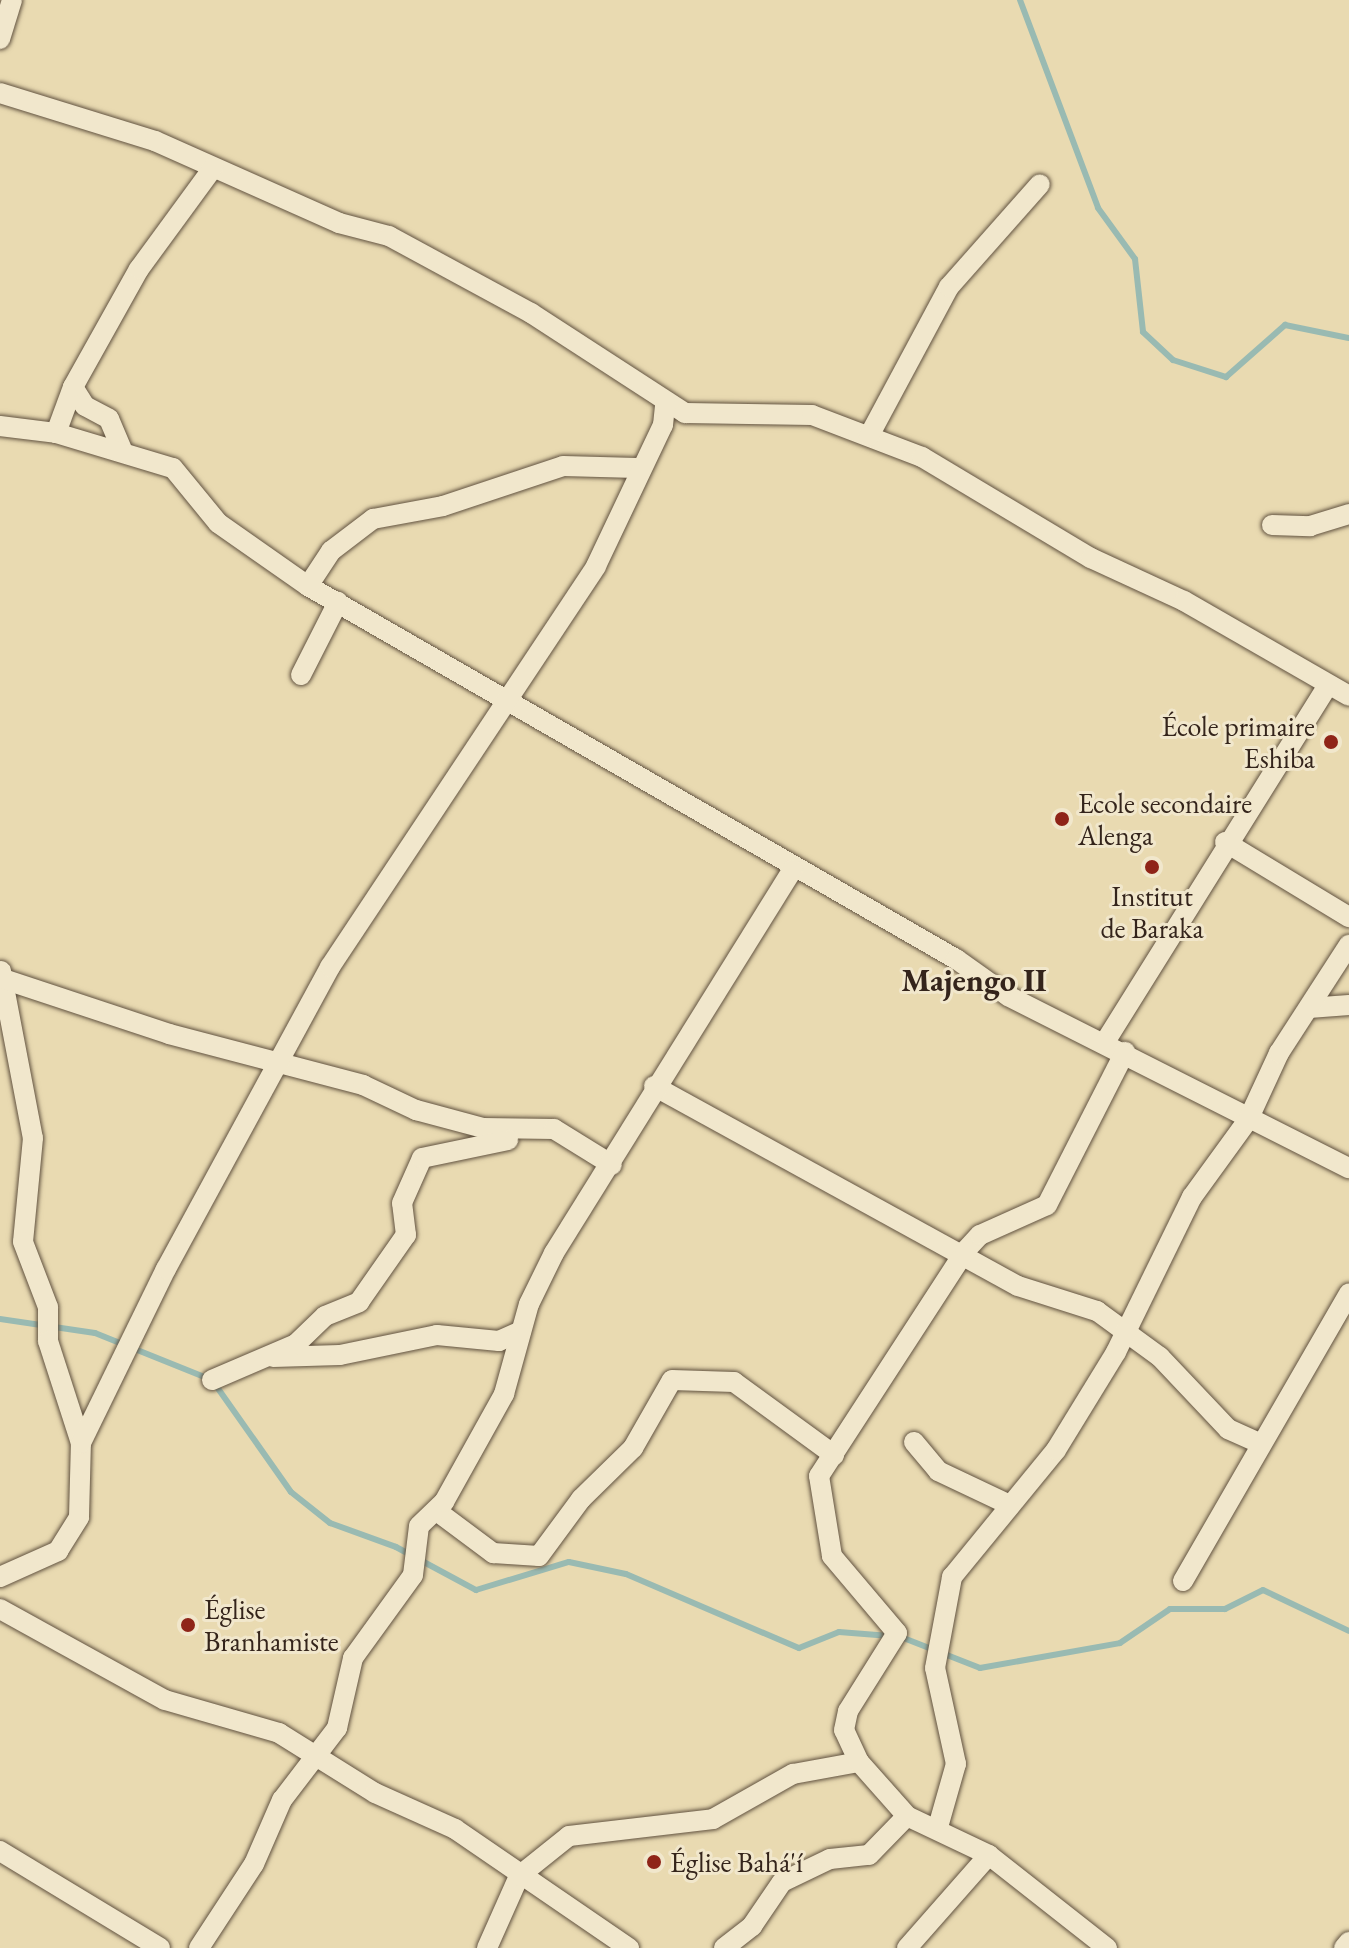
<!DOCTYPE html>
<meta charset="utf-8">
<style>
body{margin:0}
#map{position:relative;width:1349px;height:1948px;overflow:hidden;background:#e9dab1;font-family:"EB Garamond",serif}
div>[style]{position:absolute}
.stream>*{height:6px;margin:-3px;padding:0 3px;transform-origin:3px;border-radius:3px;background:#99bab2}
.roads{filter:drop-shadow(0 0 2px #615240) drop-shadow(0 0 2px #615240)}
.minor>*{height:20px;margin:-10px;padding:0 10px;transform-origin:10px;border-radius:10px;background:#f1e7cc}
.dots>*{width:22px;height:22px;translate:-50% -50%;box-sizing:border-box;border:4px solid #f1e7cc;border-radius:50%}
span{translate:-50% -50%;white-space:nowrap;text-align:center;line-height:1.15;-webkit-text-stroke:6px #f1e7cc;paint-order:stroke}
.poi-label{font-size:28px;color:#34241b}
.right{translate:-100% -50%;text-align:right}
.left{translate:0 -50%;text-align:left}
.quarter-label{font-size:32px;color:#34241b;font-weight:700}
</style>
<div id="map">
<div class="stream">
<div style="left:1020px;top:0;width:222px;rotate:69.4deg"></div>
<div style="left:1098px;top:208px;width:63px;rotate:54deg"></div>
<div style="left:1135px;top:259px;width:73px;rotate:83.7deg"></div>
<div style="left:1143px;top:332px;width:41px;rotate:43deg"></div>
<div style="left:1173px;top:360px;width:56px;rotate:17.8deg"></div>
<div style="left:1226px;top:377px;width:79px;rotate:-41.4deg"></div>
<div style="left:1285px;top:325px;width:65px;rotate:11.5deg"></div>
<div style="left:0;top:1319px;width:96px;rotate:8.4deg"></div>
<div style="left:95px;top:1333px;width:126px;rotate:21.9deg"></div>
<div style="left:212px;top:1380px;width:137px;rotate:54.8deg"></div>
<div style="left:291px;top:1492px;width:50px;rotate:38.5deg"></div>
<div style="left:330px;top:1523px;width:70px;rotate:20deg"></div>
<div style="left:396px;top:1547px;width:91px;rotate:28.3deg"></div>
<div style="left:476px;top:1590px;width:97px;rotate:-16.8deg"></div>
<div style="left:569px;top:1562px;width:58px;rotate:11.9deg"></div>
<div style="left:626px;top:1574px;width:188px;rotate:23.2deg"></div>
<div style="left:799px;top:1648px;width:43px;rotate:-21.8deg"></div>
<div style="left:839px;top:1632px;width:51px;rotate:4.5deg"></div>
<div style="left:901px;top:1637px;width:85px;rotate:21.4deg"></div>
<div style="left:980px;top:1668px;width:142px;rotate:-10.1deg"></div>
<div style="left:1120px;top:1643px;width:60px;rotate:-34.2deg"></div>
<div style="left:1170px;top:1609px;width:55px"></div>
<div style="left:1225px;top:1609px;width:42px;rotate:-26.6deg"></div>
<div style="left:1263px;top:1590px;width:95px;rotate:25.5deg"></div>
</div>
<div class="roads">
<div class="minor">
<div style="left:0;top:39px;width:41px;rotate:-72.9deg"></div>
<div style="left:0;top:93px;width:162px;rotate:17.2deg"></div>
<div style="left:155px;top:141px;width:201px;rotate:24deg"></div>
<div style="left:339px;top:223px;width:52px;rotate:14.6deg"></div>
<div style="left:389px;top:236px;width:162px;rotate:28.5deg"></div>
<div style="left:531px;top:313px;width:184px;rotate:33deg"></div>
<div style="left:685px;top:413px;width:127px;rotate:0.9deg"></div>
<div style="left:812px;top:415px;width:118px;rotate:20.9deg"></div>
<div style="left:922px;top:457px;width:197px;rotate:30.9deg"></div>
<div style="left:1091px;top:558px;width:102px;rotate:24.8deg"></div>
<div style="left:1184px;top:601px;width:190px;rotate:29.9deg"></div>
<div style="left:73px;top:387px;width:22px;rotate:58deg"></div>
<div style="left:85px;top:406px;width:27px;rotate:28deg"></div>
<div style="left:109px;top:419px;width:36px;rotate:67deg"></div>
<div style="left:0;top:426px;width:56px;rotate:7.1deg"></div>
<div style="left:56px;top:433px;width:122px;rotate:16.7deg"></div>
<div style="left:173px;top:468px;width:71px;rotate:50.7deg"></div>
<div style="left:218px;top:523px;width:110px;rotate:35deg"></div>
<div style="left:308px;top:586px;width:748px;rotate:29.93deg"></div>
<div style="left:956px;top:959px;width:64px;rotate:35.4deg"></div>
<div style="left:1008px;top:996px;width:382px;rotate:26.8deg"></div>
<div style="left:56px;top:433px;width:49px;rotate:-69.7deg"></div>
<div style="left:73px;top:387px;width:135px;rotate:-60.8deg"></div>
<div style="left:139px;top:269px;width:125px;rotate:-53.8deg"></div>
<div style="left:869px;top:436px;width:169px;rotate:-61.8deg"></div>
<div style="left:949px;top:287px;width:137px;rotate:-48.5deg"></div>
<div style="left:1272px;top:525px;width:38px;rotate:2deg"></div>
<div style="left:1310px;top:526px;width:41px;rotate:-17.1deg"></div>
<div style="left:308px;top:586px;width:42px;rotate:-56.7deg"></div>
<div style="left:331px;top:551px;width:53px;rotate:-37.3deg"></div>
<div style="left:373px;top:519px;width:71px;rotate:-10.5deg"></div>
<div style="left:443px;top:506px;width:126px;rotate:-18.4deg"></div>
<div style="left:563px;top:466px;width:74px;rotate:1.5deg"></div>
<div style="left:301px;top:675px;width:82px;rotate:-63.1deg"></div>
<div style="left:1225px;top:842px;width:145px;rotate:31.2deg"></div>
<div style="left:1px;top:971px;width:170px;rotate:79.2deg"></div>
<div style="left:33px;top:1138px;width:104px;rotate:95.5deg"></div>
<div style="left:23px;top:1242px;width:70px;rotate:69deg"></div>
<div style="left:48px;top:1307px;width:34px;rotate:90deg"></div>
<div style="left:48px;top:1341px;width:107px;rotate:72.1deg"></div>
<div style="left:0;top:978px;width:178px;rotate:18.3deg"></div>
<div style="left:169px;top:1034px;width:201px;rotate:14.7deg"></div>
<div style="left:363px;top:1085px;width:59px;rotate:25.3deg"></div>
<div style="left:416px;top:1110px;width:69px;rotate:15deg"></div>
<div style="left:483px;top:1128px;width:71px;rotate:0.8deg"></div>
<div style="left:554px;top:1129px;width:68px;rotate:31.8deg"></div>
<div style="left:1309px;top:1008px;width:40px;rotate:-4.3deg"></div>
<div style="left:1105px;top:1042px;width:421px;rotate:-58deg"></div>
<div style="left:654px;top:1086px;width:415px;rotate:28.8deg"></div>
<div style="left:1018px;top:1286px;width:83px;rotate:17.6deg"></div>
<div style="left:1097px;top:1311px;width:78px;rotate:36.1deg"></div>
<div style="left:1160px;top:1357px;width:99px;rotate:46.6deg"></div>
<div style="left:1228px;top:1429px;width:32px;rotate:24deg"></div>
<div style="left:273px;top:1357px;width:67px;rotate:-1.7deg"></div>
<div style="left:340px;top:1355px;width:99px;rotate:-11.7deg"></div>
<div style="left:437px;top:1335px;width:62px;rotate:5.5deg"></div>
<div style="left:499px;top:1341px;width:24px;rotate:-24deg"></div>
<div style="left:212px;top:1380px;width:91px;rotate:-23.2deg"></div>
<div style="left:296px;top:1344px;width:40px;rotate:-44deg"></div>
<div style="left:325px;top:1316px;width:37px;rotate:-22deg"></div>
<div style="left:359px;top:1302px;width:82px;rotate:-55deg"></div>
<div style="left:406px;top:1235px;width:32px;rotate:-97deg"></div>
<div style="left:402px;top:1203px;width:49px;rotate:-66deg"></div>
<div style="left:422px;top:1158px;width:88px;rotate:-11.8deg"></div>
<div style="left:914px;top:1442px;width:38px;rotate:50deg"></div>
<div style="left:938px;top:1471px;width:80px;rotate:25.3deg"></div>
<div style="left:438px;top:1512px;width:69px;rotate:36.7deg"></div>
<div style="left:493px;top:1553px;width:46px;rotate:3.7deg"></div>
<div style="left:539px;top:1556px;width:71px;rotate:-53.6deg"></div>
<div style="left:581px;top:1499px;width:73px;rotate:-44.4deg"></div>
<div style="left:633px;top:1448px;width:78px;rotate:-60.2deg"></div>
<div style="left:672px;top:1380px;width:62px;rotate:1.8deg"></div>
<div style="left:734px;top:1382px;width:124px;rotate:36.1deg"></div>
<div style="left:0;top:1577px;width:64px;rotate:-24.1deg"></div>
<div style="left:58px;top:1551px;width:40px;rotate:-58deg"></div>
<div style="left:79px;top:1517px;width:74px;rotate:-88.5deg"></div>
<div style="left:81px;top:1443px;width:194px;rotate:-64deg"></div>
<div style="left:166px;top:1269px;width:344px;rotate:-61.5deg"></div>
<div style="left:330px;top:967px;width:481px;rotate:-56.4deg"></div>
<div style="left:596px;top:566px;width:156px;rotate:-64.6deg"></div>
<div style="left:663px;top:425px;width:20px;rotate:-84deg"></div>
<div style="left:1183px;top:1581px;width:332px;rotate:-60deg"></div>
<div style="left:0;top:1609px;width:188px;rotate:28.9deg"></div>
<div style="left:165px;top:1700px;width:119px;rotate:16.1deg"></div>
<div style="left:279px;top:1733px;width:113px;rotate:32deg"></div>
<div style="left:375px;top:1793px;width:88px;rotate:24.2deg"></div>
<div style="left:455px;top:1829px;width:211px;rotate:34.4deg"></div>
<div style="left:938px;top:1827px;width:66px;rotate:-74.1deg"></div>
<div style="left:956px;top:1764px;width:98px;rotate:-102.3deg"></div>
<div style="left:935px;top:1668px;width:93px;rotate:-79.4deg"></div>
<div style="left:952px;top:1577px;width:164px;rotate:-50.7deg"></div>
<div style="left:1056px;top:1450px;width:115px;rotate:-58.5deg"></div>
<div style="left:1116px;top:1352px;width:173px;rotate:-63.9deg"></div>
<div style="left:1192px;top:1197px;width:95px;rotate:-54deg"></div>
<div style="left:1248px;top:1120px;width:74px;rotate:-65.2deg"></div>
<div style="left:1279px;top:1053px;width:129px;rotate:-57.1deg"></div>
<div style="left:0;top:1851px;width:187px;rotate:31.2deg"></div>
<div style="left:199px;top:1948px;width:100px;rotate:-56.8deg"></div>
<div style="left:254px;top:1864px;width:70px;rotate:-66.4deg"></div>
<div style="left:282px;top:1800px;width:91px;rotate:-52.6deg"></div>
<div style="left:337px;top:1728px;width:72px;rotate:-77.1deg"></div>
<div style="left:353px;top:1658px;width:102px;rotate:-54.1deg"></div>
<div style="left:413px;top:1575px;width:49px;rotate:-83deg"></div>
<div style="left:419px;top:1526px;width:35px;rotate:-44deg"></div>
<div style="left:444px;top:1502px;width:124px;rotate:-60.9deg"></div>
<div style="left:504px;top:1394px;width:93px;rotate:-74.5deg"></div>
<div style="left:529px;top:1304px;width:57px;rotate:-63.9deg"></div>
<div style="left:554px;top:1253px;width:452px;rotate:-58.1deg"></div>
<div style="left:487px;top:1948px;width:79px;rotate:-66deg"></div>
<div style="left:519px;top:1876px;width:64px;rotate:-38.7deg"></div>
<div style="left:569px;top:1836px;width:145px;rotate:-6.7deg"></div>
<div style="left:713px;top:1819px;width:92px;rotate:-29.4deg"></div>
<div style="left:793px;top:1774px;width:67px;rotate:-10.3deg"></div>
<div style="left:724px;top:1948px;width:36px;rotate:-38deg"></div>
<div style="left:752px;top:1926px;width:53px;rotate:-55.7deg"></div>
<div style="left:782px;top:1882px;width:53px;rotate:-25.6deg"></div>
<div style="left:830px;top:1859px;width:39px;rotate:-6deg"></div>
<div style="left:869px;top:1855px;width:54px;rotate:-45.7deg"></div>
<div style="left:907px;top:1948px;width:124px;rotate:-48.6deg"></div>
<div style="left:1107px;top:1948px;width:150px;rotate:-141.8deg"></div>
<div style="left:989px;top:1855px;width:91px;rotate:-154.6deg"></div>
<div style="left:907px;top:1816px;width:72px;rotate:-131.6deg"></div>
<div style="left:859px;top:1762px;width:35px;rotate:-115deg"></div>
<div style="left:844px;top:1730px;width:19px;rotate:-78deg"></div>
<div style="left:848px;top:1711px;width:92px;rotate:-57.9deg"></div>
<div style="left:897px;top:1633px;width:101px;rotate:-130.2deg"></div>
<div style="left:832px;top:1556px;width:81px;rotate:-99.2deg"></div>
<div style="left:819px;top:1476px;width:268px;rotate:-57deg"></div>
<div style="left:965px;top:1251px;width:22px;rotate:-47deg"></div>
<div style="left:980px;top:1235px;width:73px;rotate:-24.1deg"></div>
<div style="left:1047px;top:1205px;width:172px;rotate:-63deg"></div>
<div style="left:1344px;top:1948px;width:8px;rotate:-50deg"></div>
</div>
</div>
<div class="dots">
<div style="left:1331px;top:742px;background:#8f2418"></div>
<div style="left:1062px;top:819px;background:#8f2418"></div>
<div style="left:1152px;top:867px;background:#8f2418"></div>
<div style="left:188px;top:1625px;background:#8f2418"></div>
<div style="left:654px;top:1862px;background:#8f2418"></div>
</div>
<div class="poi-label">
<span class="right" style="left:1315px;top:742px">École primaire<br>Eshiba</span>
<span class="left" style="left:1078px;top:819px">Ecole secondaire<br>Alenga</span>
<span style="left:1152px;top:912px">Institut<br>de Baraka</span>
<span class="left" style="left:204px;top:1625px">Église<br>Branhamiste</span>
<span class="left" style="left:670px;top:1862px">Église Bahá'í</span>
</div>
<div class="quarter-label">
<span style="left:974px;top:980px">Majengo II</span>
</div>
</div>
